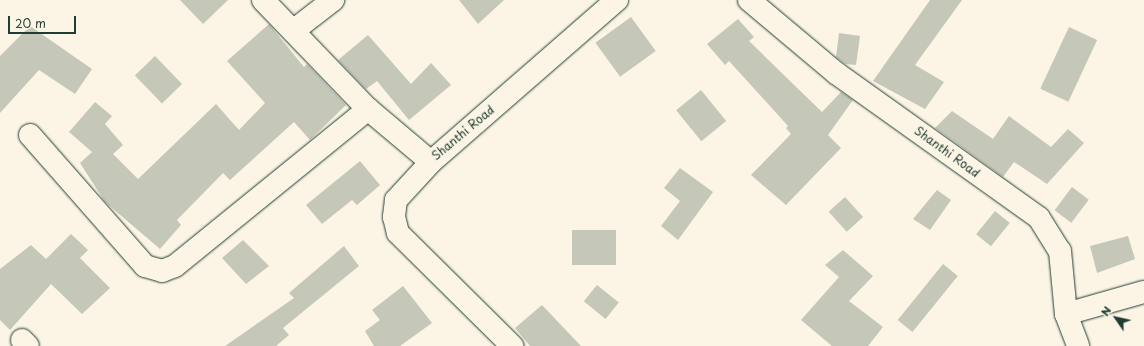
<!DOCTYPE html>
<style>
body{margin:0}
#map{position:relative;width:1144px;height:346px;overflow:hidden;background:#fcf5e5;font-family:"Playpen Sans",sans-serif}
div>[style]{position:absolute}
.building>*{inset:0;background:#c5c7b9;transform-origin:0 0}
.roads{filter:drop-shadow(0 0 1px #1f3d34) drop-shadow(0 0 1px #1f3d34)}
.minor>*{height:22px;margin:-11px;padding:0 11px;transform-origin:11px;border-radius:11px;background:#fcf5e5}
span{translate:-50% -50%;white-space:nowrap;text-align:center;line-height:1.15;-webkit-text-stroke:3px #fcf5e5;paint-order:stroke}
.street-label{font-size:12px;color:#1f3d34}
.north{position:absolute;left:1096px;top:298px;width:40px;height:40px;-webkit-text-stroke:3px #fcf5e5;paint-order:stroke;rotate:304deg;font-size:11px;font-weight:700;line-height:16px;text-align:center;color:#1f3d34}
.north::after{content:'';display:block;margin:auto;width:14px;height:18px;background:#1f3d34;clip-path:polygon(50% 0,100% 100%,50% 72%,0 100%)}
.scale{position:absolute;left:8px;top:16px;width:68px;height:18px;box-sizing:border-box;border:2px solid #1f3d34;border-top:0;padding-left:5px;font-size:12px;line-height:14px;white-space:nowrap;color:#1f3d34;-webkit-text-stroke:3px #fcf5e5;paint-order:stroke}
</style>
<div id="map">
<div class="building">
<div style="clip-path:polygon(180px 0,228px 0,203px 24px)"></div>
<div style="clip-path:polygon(459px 0,504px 0,478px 24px)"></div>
<div style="clip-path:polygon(930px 0,962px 0,915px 65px,944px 82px,925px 109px,873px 81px)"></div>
<div style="left:631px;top:17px;width:42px;height:44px;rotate:54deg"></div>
<div style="clip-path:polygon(738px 19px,754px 37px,749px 41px,822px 112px,841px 92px,853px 100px,828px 135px,841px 148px,786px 205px,751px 175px,791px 134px,786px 128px,788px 126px,729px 61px,725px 65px,707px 44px)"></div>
<div style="clip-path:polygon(269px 24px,304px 67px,307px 64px,346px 105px,310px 140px,294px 122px,230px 180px,223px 173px,177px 220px,181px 225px,160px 249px,105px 202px,80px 163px,92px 152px,69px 132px,95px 102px,112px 116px,105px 124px,123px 145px,113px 154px,138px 179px,216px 104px,239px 130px,265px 103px,227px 61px)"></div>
<div style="clip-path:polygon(30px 26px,92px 69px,75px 94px,39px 70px,0 113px,0 56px)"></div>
<div style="left:1069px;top:27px;width:31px;height:68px;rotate:25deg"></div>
<div style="clip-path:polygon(839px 33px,860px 36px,856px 65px,845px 64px,836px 57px)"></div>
<div style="clip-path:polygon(368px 35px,411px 84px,431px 63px,451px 85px,409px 120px,377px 81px,366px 89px,338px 60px)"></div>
<div style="left:155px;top:56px;width:39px;height:28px;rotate:46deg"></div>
<div style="left:701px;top:90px;width:40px;height:32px;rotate:51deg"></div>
<div style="clip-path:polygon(952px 111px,993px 139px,1009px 116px,1051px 147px,1068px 129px,1084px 143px,1047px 184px,1014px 162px,1003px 177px,935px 128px)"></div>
<div style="clip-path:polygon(360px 161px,380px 185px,357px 205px,352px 200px,322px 224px,306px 205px)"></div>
<div style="clip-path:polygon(680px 168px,713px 192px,678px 240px,661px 226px,680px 201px,664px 188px)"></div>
<div style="left:1072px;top:187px;width:21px;height:29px;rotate:37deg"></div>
<div style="clip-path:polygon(937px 190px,951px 200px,930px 230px,913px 219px)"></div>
<div style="left:845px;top:197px;width:27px;height:22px;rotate:48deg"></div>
<div style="left:995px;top:211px;width:19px;height:30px;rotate:39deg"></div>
<div style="left:572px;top:230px;width:44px;height:35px"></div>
<div style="clip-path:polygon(71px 234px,88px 250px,80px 258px,110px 288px,82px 314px,51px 284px,10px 330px,0 320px,0 269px,31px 245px,46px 259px)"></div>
<div style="clip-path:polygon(1128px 236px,1135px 259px,1097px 273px,1090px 246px)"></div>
<div style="clip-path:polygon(243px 240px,269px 266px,246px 284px,222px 258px)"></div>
<div style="clip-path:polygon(344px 246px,359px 266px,283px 328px,289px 335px,276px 346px,225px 346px,294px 298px,289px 293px)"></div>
<div style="clip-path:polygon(843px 250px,873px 276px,849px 301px,883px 327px,868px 346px,832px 346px,801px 320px,839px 277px,825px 265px)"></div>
<div style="left:943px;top:264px;width:19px;height:72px;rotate:39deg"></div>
<div style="left:597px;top:285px;width:28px;height:21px;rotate:39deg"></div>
<div style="clip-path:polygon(403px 286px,432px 323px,400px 346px,374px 346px,365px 331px,380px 320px,372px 310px)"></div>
<div style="clip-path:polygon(542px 305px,581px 346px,530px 346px,515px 328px)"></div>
</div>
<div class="roads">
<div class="minor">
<div style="left:263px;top:0;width:151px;rotate:46.1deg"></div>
<div style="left:368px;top:109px;width:82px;rotate:40.1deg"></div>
<div style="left:431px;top:162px;width:247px;rotate:-41.1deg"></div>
<div style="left:749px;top:0;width:114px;rotate:40deg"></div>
<div style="left:836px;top:73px;width:249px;rotate:35.5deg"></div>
<div style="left:1039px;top:218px;width:39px;rotate:58deg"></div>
<div style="left:1060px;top:251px;width:63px;rotate:84.6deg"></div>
<div style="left:1066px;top:314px;width:34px;rotate:69deg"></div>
<div style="left:293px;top:31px;width:51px;rotate:-37.8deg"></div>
<div style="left:30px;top:135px;width:174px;rotate:48.7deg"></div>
<div style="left:145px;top:266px;width:18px;rotate:16deg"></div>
<div style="left:162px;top:271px;width:14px;rotate:-21deg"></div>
<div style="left:175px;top:266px;width:249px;rotate:-39.1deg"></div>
<div style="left:431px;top:162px;width:52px;rotate:132.6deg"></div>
<div style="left:396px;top:200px;width:17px;rotate:97deg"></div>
<div style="left:394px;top:217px;width:16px;rotate:76deg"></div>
<div style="left:398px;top:233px;width:161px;rotate:44.7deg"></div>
<div style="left:1066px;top:314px;width:81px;rotate:-15.8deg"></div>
<div style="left:22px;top:340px;width:8px;rotate:45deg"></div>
</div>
</div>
<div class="street-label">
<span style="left:463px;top:133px;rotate:-40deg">Shanthi Road</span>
<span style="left:947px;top:152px;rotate:36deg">Shanthi Road</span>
</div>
<div class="north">N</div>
<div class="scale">20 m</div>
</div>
